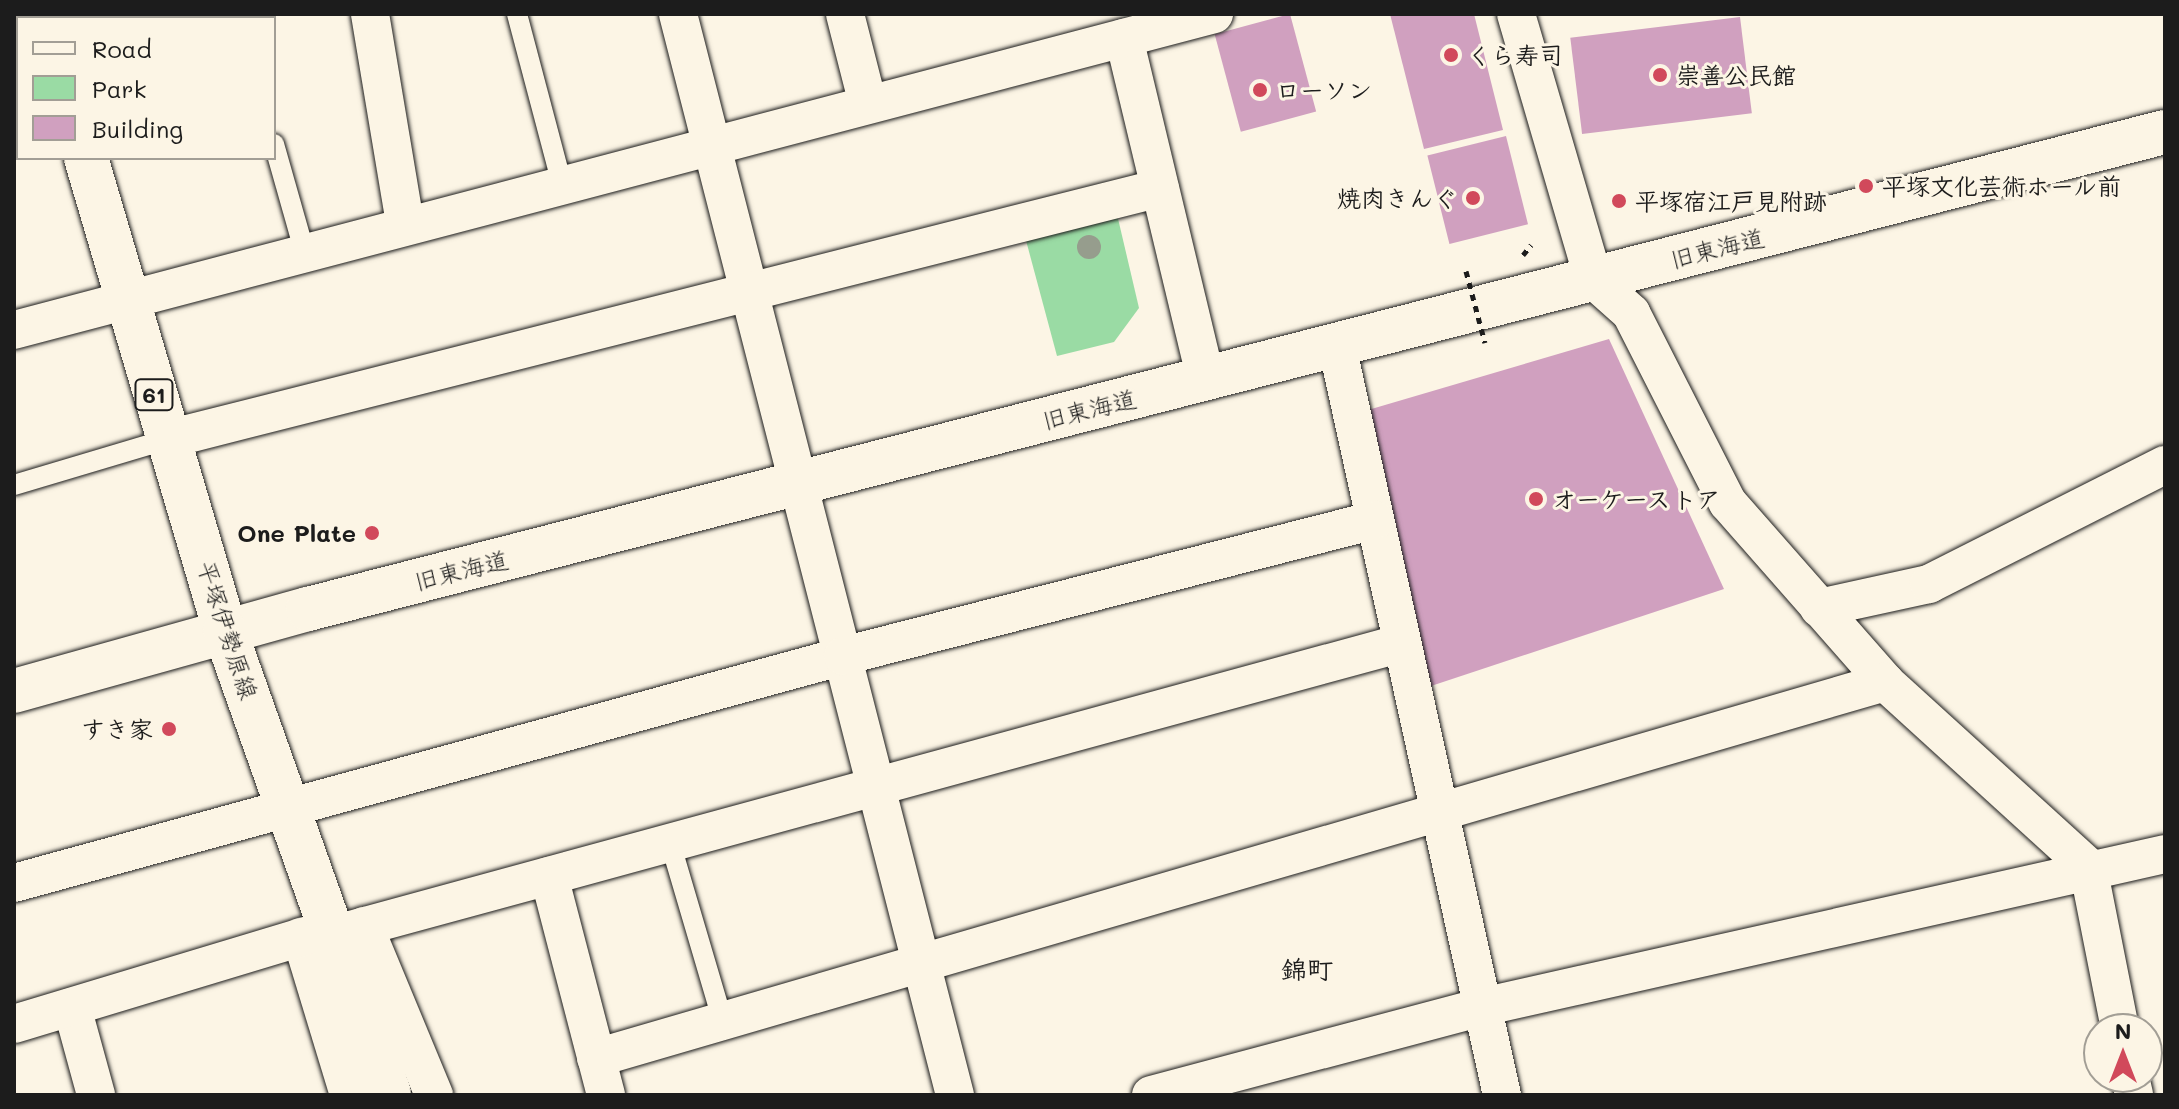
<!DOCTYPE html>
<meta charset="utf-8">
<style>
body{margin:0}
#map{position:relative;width:2179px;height:1109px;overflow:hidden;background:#fcf5e5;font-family:Mali,"Klee One",sans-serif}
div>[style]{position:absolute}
.green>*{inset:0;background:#9adba4}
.building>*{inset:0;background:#d0a0bf;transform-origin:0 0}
.path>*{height:5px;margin-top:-2.5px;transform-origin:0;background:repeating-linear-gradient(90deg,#1c1c1c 0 6px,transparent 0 12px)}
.roads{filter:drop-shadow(0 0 2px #1c1c1c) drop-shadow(0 0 2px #1c1c1c)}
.service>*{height:20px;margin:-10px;padding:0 10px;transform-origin:10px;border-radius:10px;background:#fcf5e5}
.minor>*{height:38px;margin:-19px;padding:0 19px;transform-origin:19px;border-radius:19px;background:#fcf5e5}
.tertiary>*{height:44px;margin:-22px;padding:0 22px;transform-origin:22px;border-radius:22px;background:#fcf5e5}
.primary>*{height:44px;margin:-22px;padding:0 22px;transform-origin:22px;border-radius:22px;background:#fcf5e5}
.path-bridge>*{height:5px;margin-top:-2.5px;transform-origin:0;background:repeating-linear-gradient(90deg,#1c1c1c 0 6px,transparent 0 12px)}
.trees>*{width:24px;height:24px;margin:-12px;border-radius:50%;background:#969d8d}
.dots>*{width:22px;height:22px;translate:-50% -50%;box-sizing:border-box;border:4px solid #fcf5e5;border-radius:50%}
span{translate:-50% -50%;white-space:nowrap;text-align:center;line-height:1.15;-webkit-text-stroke:6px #fcf5e5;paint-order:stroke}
.shield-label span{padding:2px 6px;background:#fcf5e5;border:2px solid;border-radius:6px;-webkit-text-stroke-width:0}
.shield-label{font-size:22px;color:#1c1c1c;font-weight:700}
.poi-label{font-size:24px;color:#1c1c1c;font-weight:700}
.left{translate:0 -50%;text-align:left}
.right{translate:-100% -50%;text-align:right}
.street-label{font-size:24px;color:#1c1c1c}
.neighbourhood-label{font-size:26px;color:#1c1c1c;font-weight:700}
.frame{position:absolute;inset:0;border:16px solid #1c1c1c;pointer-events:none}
.legend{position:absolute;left:16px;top:16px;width:260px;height:144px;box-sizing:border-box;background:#fcf5e5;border:2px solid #a29e95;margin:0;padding:10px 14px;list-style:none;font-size:24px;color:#1c1c1c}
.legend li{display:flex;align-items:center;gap:16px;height:40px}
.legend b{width:40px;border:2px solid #a29e95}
.north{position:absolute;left:2083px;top:1013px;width:80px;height:80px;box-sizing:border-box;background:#fcf5e5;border:2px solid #a29e95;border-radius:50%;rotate:0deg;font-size:22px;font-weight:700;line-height:32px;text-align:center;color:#1c1c1c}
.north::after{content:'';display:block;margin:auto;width:28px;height:36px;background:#d1495b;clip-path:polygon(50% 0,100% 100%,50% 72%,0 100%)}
</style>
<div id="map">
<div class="green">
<div style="clip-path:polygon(1116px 210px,1139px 308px,1114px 342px,1057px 356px,1024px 233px)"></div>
</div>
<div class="building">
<div style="left:1290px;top:14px;width:101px;height:78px;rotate:75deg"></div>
<div style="clip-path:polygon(1390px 14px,1474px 14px,1503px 130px,1424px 149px)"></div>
<div style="left:1740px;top:17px;width:97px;height:171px;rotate:83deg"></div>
<div style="left:1506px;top:136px;width:91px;height:81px;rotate:76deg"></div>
<div style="clip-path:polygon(1609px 339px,1724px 589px,1431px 686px,1368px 410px)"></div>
</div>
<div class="path">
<div style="left:1523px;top:255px;width:13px;rotate:-51deg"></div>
</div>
<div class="roads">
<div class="service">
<div style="left:237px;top:14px;width:4px;rotate:76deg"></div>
<div style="left:517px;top:14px;width:176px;rotate:75.2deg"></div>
<div style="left:274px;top:144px;width:110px;rotate:74.2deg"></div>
<div style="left:14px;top:485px;width:161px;rotate:-16.6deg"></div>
<div style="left:670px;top:842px;width:188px;rotate:73.6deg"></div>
</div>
<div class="minor">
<div style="left:370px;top:14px;width:213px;rotate:80.5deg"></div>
<div style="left:678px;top:14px;width:1116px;rotate:75.63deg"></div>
<div style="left:845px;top:14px;width:93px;rotate:75.7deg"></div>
<div style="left:1516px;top:14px;width:277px;rotate:73.7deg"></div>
<div style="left:1594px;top:280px;width:50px;rotate:41.7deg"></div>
<div style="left:1631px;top:313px;width:213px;rotate:63deg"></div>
<div style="left:1728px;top:503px;width:238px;rotate:48.7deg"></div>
<div style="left:1885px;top:682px;width:275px;rotate:42.3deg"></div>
<div style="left:2088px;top:867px;width:165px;rotate:78.8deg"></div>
<div style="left:1124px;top:38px;width:351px;rotate:76.5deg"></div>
<div style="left:14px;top:330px;width:1241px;rotate:-14.75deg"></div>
<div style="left:1337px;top:346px;width:767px;rotate:77.58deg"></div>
<div style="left:168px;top:439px;width:1023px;rotate:-14.2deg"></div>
<div style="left:1819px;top:608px;width:113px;rotate:-12.3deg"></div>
<div style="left:1929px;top:584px;width:264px;rotate:-26.8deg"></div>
<div style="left:549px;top:876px;width:226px;rotate:75.4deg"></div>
<div style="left:14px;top:883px;width:860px;rotate:-15.31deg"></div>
<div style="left:843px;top:656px;width:549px;rotate:-14.34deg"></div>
<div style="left:364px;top:926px;width:183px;rotate:67.5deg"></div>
<div style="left:332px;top:935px;width:1109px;rotate:-15.26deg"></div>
<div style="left:301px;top:937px;width:165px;rotate:73.1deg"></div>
<div style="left:72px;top:1007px;width:91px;rotate:74.7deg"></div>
<div style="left:14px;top:1024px;width:329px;rotate:-16.8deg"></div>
<div style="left:596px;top:1058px;width:1343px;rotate:-16.26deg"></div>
<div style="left:2130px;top:1077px;width:18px;rotate:77deg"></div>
<div style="left:1151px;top:1095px;width:342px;rotate:-14.9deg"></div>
<div style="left:1482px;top:1007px;width:700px;rotate:-12.63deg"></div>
</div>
<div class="tertiary">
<div style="left:14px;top:691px;width:305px;rotate:-15.6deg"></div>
<div style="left:308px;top:609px;width:1917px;rotate:-14.41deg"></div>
</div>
<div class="primary">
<div style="left:47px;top:14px;width:4px;rotate:76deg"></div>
<div style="left:86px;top:158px;width:493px;rotate:73.6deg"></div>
<div style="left:225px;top:631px;width:492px;rotate:70.5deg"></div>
</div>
</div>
<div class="path-bridge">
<div style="left:1466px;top:271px;width:74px;rotate:75.2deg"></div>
</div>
<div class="trees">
<div style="left:1089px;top:247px"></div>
</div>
<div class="dots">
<div style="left:1451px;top:55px;background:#d1495b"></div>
<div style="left:1660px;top:75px;background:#d1495b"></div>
<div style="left:1260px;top:90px;background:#d1495b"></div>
<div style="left:1866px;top:186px;background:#d1495b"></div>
<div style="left:1473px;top:198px;background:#d1495b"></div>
<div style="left:1619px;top:201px;background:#d1495b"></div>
<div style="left:1536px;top:499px;background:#d1495b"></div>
<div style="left:372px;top:533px;background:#d1495b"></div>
<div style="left:169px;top:729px;background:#d1495b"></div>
</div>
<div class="shield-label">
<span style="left:154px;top:395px">61</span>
</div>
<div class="poi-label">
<span class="left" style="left:1467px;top:55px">くら寿司</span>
<span class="left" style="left:1676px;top:75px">崇善公民館</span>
<span class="left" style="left:1276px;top:90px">ローソン</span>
<span class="left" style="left:1882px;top:186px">平塚文化芸術ホール前</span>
<span class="right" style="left:1457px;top:198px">焼肉きんぐ</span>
<span class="left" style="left:1635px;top:201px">平塚宿江戸見附跡</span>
<span class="left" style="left:1552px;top:499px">オーケーストア</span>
<span class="right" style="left:356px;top:533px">One Plate</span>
<span class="right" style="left:153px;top:729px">すき家</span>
</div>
<div class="street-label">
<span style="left:1717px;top:248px;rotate:-14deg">旧東海道</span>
<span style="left:1089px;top:409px;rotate:-14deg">旧東海道</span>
<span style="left:461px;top:570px;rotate:-14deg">旧東海道</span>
<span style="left:228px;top:630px;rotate:72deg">平塚伊勢原線</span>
</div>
<div class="neighbourhood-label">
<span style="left:1307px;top:970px">錦町</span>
</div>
<div class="frame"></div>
<ul class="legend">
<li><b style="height:10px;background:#fcf5e5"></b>Road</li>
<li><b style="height:22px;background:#9adba4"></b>Park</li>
<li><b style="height:22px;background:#d0a0bf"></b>Building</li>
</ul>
<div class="north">N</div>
</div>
